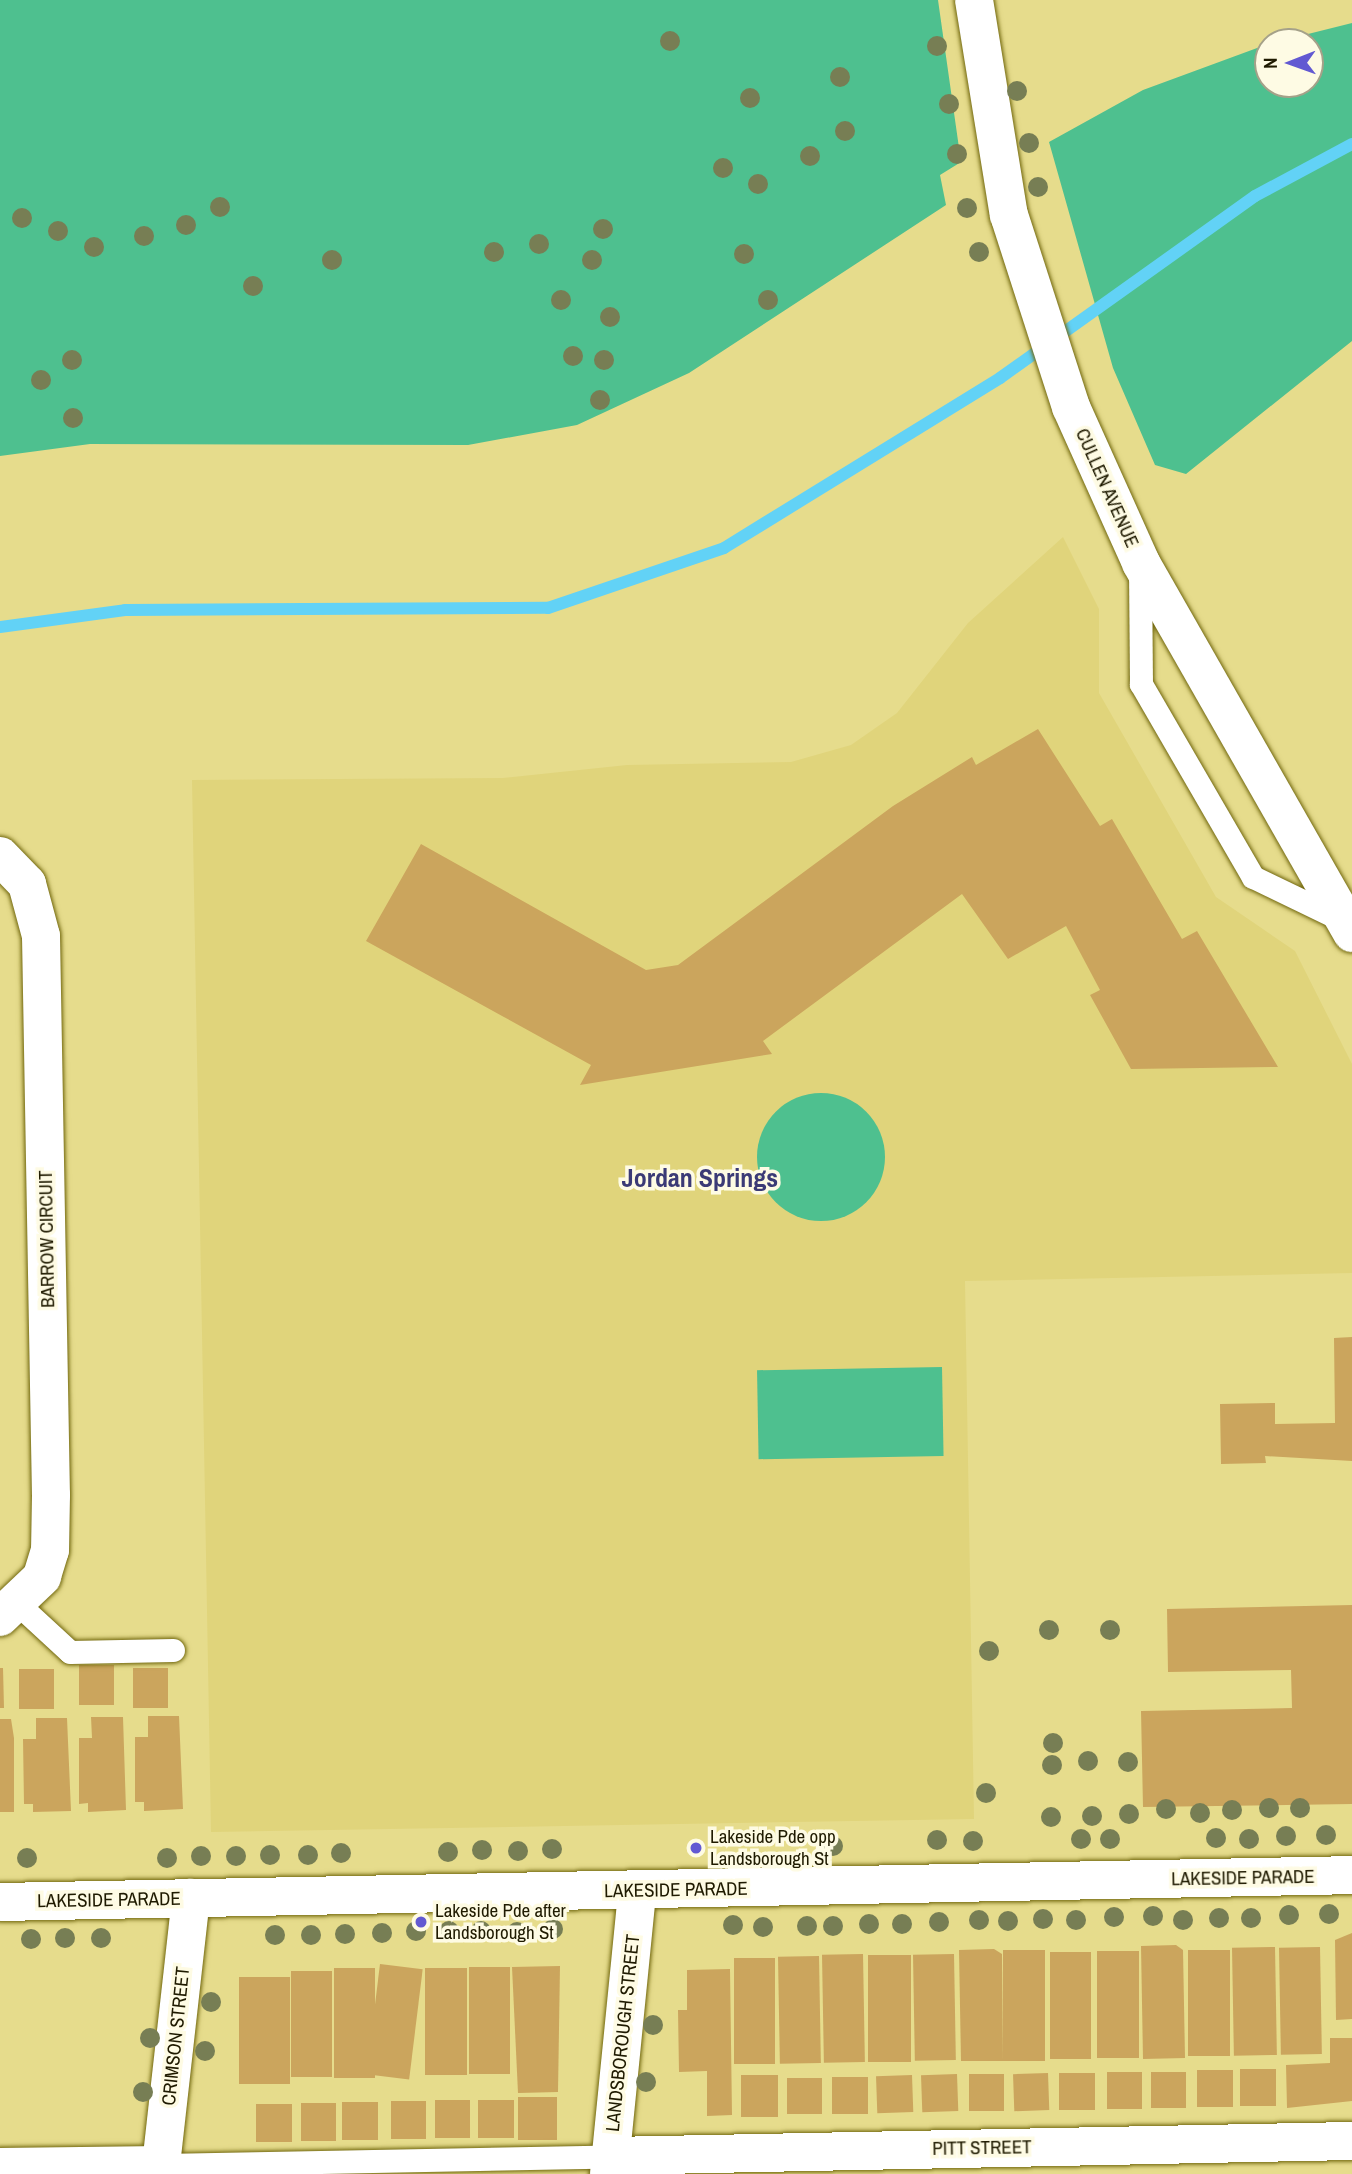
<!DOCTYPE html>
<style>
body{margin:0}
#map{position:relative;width:1352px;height:2174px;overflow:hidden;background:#e6dc8c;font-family:"Archivo Narrow",sans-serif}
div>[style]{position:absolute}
.built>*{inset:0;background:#e0d47b}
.green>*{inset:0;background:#4ec08f;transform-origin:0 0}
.round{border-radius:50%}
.stream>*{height:12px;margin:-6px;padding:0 6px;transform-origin:6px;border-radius:6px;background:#62d2f6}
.building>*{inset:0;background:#cba55d;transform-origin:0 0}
.roads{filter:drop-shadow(0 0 2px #71670d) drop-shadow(0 0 2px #71670d)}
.service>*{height:23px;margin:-11.5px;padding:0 11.5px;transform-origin:11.5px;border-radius:11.5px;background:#fff}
.minor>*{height:38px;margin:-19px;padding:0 19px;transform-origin:19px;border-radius:19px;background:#fff}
.tertiary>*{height:38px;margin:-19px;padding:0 19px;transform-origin:19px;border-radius:19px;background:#fff}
.trees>*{width:20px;height:20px;margin:-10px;border-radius:50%;background:#777e54}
.dots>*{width:19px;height:19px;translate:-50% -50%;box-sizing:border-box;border:4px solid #fefbe4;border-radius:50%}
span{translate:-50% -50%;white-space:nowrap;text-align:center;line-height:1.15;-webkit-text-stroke:7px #fefbe4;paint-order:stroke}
.street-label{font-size:19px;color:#1f1a00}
.poi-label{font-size:19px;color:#1f1a00}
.left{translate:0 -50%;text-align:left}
.district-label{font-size:26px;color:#3b3a76;font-weight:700}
.north{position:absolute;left:1254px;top:28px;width:70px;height:70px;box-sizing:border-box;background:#fefbe4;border:2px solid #a5a189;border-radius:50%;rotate:269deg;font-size:19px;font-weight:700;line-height:28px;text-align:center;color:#1f1a00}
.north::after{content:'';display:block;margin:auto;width:24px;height:32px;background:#6259d2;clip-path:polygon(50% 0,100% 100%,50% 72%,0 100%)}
</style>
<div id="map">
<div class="built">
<div style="clip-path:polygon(1063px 537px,1099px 609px,1099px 693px,1216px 897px,1295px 951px,1352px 1064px,1352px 1273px,965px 1281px,974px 1819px,211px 1832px,192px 780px,503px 778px,627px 765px,791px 762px,851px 745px,897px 713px,968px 623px)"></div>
</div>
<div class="green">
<div style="clip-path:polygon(0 0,938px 0,961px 162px,940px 175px,946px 205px,689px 373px,577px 425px,468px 445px,90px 444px,0 456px)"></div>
<div style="clip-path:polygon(1352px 23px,1352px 341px,1186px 474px,1155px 465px,1113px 368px,1049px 142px,1143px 90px,1268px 44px,1268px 84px,1310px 84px,1310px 42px,1276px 42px)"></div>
<div class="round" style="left:757px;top:1093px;width:128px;height:128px"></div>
<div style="left:942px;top:1367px;width:89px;height:185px;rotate:89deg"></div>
</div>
<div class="stream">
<div style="left:0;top:627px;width:126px;rotate:-7.7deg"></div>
<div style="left:125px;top:610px;width:423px;rotate:-0.3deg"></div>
<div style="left:548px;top:608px;width:186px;rotate:-18.8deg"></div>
<div style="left:724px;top:548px;width:324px;rotate:-31.6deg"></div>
<div style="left:1000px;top:378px;width:313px;rotate:-35.5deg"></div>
<div style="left:1255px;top:196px;width:110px;rotate:-28.2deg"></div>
</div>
<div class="building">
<div style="clip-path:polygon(1038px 729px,1100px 826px,1112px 819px,1182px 939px,1197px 931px,1278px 1067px,1131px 1069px,1090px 995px,1100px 990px,1066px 926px,1008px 959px,962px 894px,763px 1041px,772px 1054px,580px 1085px,591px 1065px,366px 941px,421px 844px,646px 970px,678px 965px,893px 806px,972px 757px,976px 765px)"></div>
<div style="clip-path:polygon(1352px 1337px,1352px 1461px,1265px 1456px,1266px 1463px,1221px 1464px,1220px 1404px,1275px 1403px,1275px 1424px,1335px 1423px,1334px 1338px)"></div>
<div style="clip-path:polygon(1352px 1605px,1352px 1804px,1143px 1807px,1141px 1711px,1292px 1708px,1291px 1670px,1168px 1672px,1167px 1609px)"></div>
<div style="left:79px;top:1665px;width:35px;height:40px"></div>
<div style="clip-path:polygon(0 1668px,3px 1668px,4px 1708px,0 1708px)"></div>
<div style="left:133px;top:1668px;width:35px;height:40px"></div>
<div style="left:19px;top:1669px;width:35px;height:40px"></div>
<div style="clip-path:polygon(148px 1716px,179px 1716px,183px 1809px,144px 1811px,144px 1802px,135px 1802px,135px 1737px,148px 1737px)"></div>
<div style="clip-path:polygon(91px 1717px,123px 1717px,126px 1810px,88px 1812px,88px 1803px,79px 1804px,79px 1738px,92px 1738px)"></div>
<div style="clip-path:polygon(36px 1718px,67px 1718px,71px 1811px,33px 1812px,33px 1804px,24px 1804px,23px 1739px,36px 1739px)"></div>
<div style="clip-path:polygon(0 1719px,11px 1719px,14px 1738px,14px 1812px,0 1812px)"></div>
<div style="clip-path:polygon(1352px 1933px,1352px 2019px,1336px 2020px,1335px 1940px)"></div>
<div style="clip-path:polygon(1176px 1945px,1183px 1950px,1185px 2058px,1143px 2059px,1141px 1946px)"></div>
<div style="left:1275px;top:1947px;width:108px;height:43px;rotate:89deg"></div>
<div style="left:1320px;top:1947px;width:107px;height:41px;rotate:89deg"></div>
<div style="clip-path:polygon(994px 1949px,1002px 1954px,1003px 2061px,961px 2061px,959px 1950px)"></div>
<div style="left:1003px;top:1950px;width:42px;height:111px"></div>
<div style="left:1188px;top:1950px;width:42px;height:106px"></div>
<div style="left:1097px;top:1951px;width:42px;height:107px"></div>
<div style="left:1050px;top:1952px;width:41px;height:107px"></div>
<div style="left:863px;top:1954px;width:108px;height:41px;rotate:89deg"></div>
<div style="left:954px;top:1954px;width:106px;height:41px;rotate:89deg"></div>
<div style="left:868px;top:1955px;width:43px;height:107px"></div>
<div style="left:819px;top:1956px;width:107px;height:41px;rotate:89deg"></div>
<div style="left:734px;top:1958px;width:41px;height:106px"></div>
<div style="left:380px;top:1964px;width:43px;height:111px;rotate:7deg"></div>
<div style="clip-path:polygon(560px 1966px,558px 2092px,518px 2093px,512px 1967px)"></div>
<div style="left:469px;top:1967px;width:41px;height:107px"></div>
<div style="left:334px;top:1968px;width:41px;height:110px"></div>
<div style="left:425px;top:1968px;width:42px;height:107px"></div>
<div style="clip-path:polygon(730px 1969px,732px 2115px,707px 2116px,707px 2071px,679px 2072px,678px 2010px,687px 2010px,687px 1970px)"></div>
<div style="left:291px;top:1971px;width:41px;height:106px"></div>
<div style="left:290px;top:1977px;width:107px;height:51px;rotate:90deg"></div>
<div style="clip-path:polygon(1330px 2038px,1352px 2038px,1352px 2101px,1287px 2108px,1286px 2065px,1330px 2063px)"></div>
<div style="left:1276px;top:2069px;width:37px;height:36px;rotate:90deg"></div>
<div style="left:1197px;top:2070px;width:36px;height:37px"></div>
<div style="left:1107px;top:2072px;width:35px;height:37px"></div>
<div style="left:1186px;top:2072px;width:36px;height:35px;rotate:90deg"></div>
<div style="left:1048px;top:2073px;width:37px;height:35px;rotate:88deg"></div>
<div style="left:1059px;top:2073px;width:36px;height:37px"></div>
<div style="left:957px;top:2074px;width:37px;height:36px;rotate:88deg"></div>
<div style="left:969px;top:2074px;width:35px;height:37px"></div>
<div style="left:778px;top:2075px;width:42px;height:37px;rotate:90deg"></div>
<div style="left:912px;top:2075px;width:37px;height:36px;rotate:88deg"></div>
<div style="left:868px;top:2077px;width:37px;height:36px;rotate:90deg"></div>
<div style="left:822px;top:2078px;width:36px;height:35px;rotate:90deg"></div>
<div style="left:518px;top:2097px;width:39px;height:43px"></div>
<div style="left:435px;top:2100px;width:35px;height:38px"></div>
<div style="left:478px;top:2100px;width:36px;height:38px"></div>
<div style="left:391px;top:2101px;width:35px;height:38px"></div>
<div style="left:342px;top:2102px;width:36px;height:38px"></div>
<div style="left:301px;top:2103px;width:35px;height:38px"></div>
<div style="left:256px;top:2104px;width:36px;height:38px"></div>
</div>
<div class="roads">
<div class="service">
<div style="left:1140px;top:570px;width:114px;rotate:89.5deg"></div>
<div style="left:1141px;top:684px;width:223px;rotate:59.9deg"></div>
<div style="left:1253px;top:877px;width:101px;rotate:25.8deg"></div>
<div style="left:19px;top:1605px;width:69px;rotate:42.7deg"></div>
<div style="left:70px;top:1652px;width:103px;rotate:-1.1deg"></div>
<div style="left:162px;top:2165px;width:449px;rotate:-1.1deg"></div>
</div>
<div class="minor">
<div style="left:0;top:856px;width:39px;rotate:46deg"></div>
<div style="left:27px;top:884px;width:54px;rotate:74.9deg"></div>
<div style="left:41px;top:936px;width:559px;rotate:88.98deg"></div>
<div style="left:51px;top:1495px;width:55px;rotate:91deg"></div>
<div style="left:50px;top:1550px;width:28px;rotate:107deg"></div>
<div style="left:42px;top:1577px;width:58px;rotate:136.4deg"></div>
<div style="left:611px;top:2156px;width:741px;rotate:-1.16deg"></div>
<div style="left:0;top:2167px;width:162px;rotate:-0.7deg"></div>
<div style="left:160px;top:2174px;width:278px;rotate:-83.6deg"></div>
<div style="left:609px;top:2174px;width:284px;rotate:-84.3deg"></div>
</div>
<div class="tertiary">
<div style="left:974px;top:0;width:218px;rotate:80.8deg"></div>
<div style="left:1009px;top:215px;width:202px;rotate:72.1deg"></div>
<div style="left:1071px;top:407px;width:171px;rotate:65.8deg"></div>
<div style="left:1141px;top:563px;width:426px;rotate:60.3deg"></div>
<div style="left:0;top:1902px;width:1352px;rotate:-1.14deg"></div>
</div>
</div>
<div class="trees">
<div style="left:670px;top:41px"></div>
<div style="left:937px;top:46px"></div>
<div style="left:840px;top:77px"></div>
<div style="left:1017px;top:91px"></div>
<div style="left:750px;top:98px"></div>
<div style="left:949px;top:104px"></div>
<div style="left:845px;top:131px"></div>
<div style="left:1029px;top:143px"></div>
<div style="left:957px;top:154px"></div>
<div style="left:810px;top:156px"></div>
<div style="left:723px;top:168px"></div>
<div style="left:758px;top:184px"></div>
<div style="left:1038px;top:187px"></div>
<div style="left:220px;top:207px"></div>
<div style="left:967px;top:208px"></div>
<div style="left:22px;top:218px"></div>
<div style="left:186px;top:225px"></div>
<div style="left:603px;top:229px"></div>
<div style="left:58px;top:231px"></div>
<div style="left:144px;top:236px"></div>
<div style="left:539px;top:244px"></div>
<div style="left:94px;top:247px"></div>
<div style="left:494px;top:252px"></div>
<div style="left:979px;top:252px"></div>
<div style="left:744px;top:254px"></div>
<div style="left:332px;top:260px"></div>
<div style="left:592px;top:260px"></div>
<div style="left:253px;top:286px"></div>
<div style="left:561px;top:300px"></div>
<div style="left:768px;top:300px"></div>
<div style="left:610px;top:317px"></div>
<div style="left:573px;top:356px"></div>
<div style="left:72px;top:360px"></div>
<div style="left:604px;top:360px"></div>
<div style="left:41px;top:380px"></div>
<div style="left:600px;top:400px"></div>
<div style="left:73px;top:418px"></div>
<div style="left:1049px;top:1630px"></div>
<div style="left:1110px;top:1630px"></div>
<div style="left:989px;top:1651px"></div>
<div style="left:1053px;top:1743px"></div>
<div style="left:1088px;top:1761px"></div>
<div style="left:1128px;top:1762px"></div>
<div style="left:1052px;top:1765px"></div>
<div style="left:986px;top:1793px"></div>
<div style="left:1269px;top:1808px"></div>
<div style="left:1300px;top:1808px"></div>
<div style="left:1166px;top:1809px"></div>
<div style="left:1232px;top:1810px"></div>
<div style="left:1200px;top:1813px"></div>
<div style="left:1129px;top:1814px"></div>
<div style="left:1092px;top:1816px"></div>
<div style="left:1051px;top:1817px"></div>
<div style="left:1326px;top:1835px"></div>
<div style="left:1286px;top:1836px"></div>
<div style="left:1216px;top:1838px"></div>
<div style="left:1081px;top:1839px"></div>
<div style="left:1110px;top:1839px"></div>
<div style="left:1249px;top:1839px"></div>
<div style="left:937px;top:1840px"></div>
<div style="left:973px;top:1841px"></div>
<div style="left:833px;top:1846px"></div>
<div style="left:552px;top:1849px"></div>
<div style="left:482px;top:1850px"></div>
<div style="left:518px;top:1851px"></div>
<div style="left:448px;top:1852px"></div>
<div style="left:341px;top:1853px"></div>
<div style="left:270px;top:1855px"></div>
<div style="left:308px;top:1855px"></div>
<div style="left:201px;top:1856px"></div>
<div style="left:236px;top:1856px"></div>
<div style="left:27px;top:1858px"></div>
<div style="left:167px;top:1858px"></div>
<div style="left:1329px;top:1914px"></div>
<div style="left:1289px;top:1915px"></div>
<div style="left:1153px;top:1916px"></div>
<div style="left:1114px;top:1917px"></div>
<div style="left:1219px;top:1918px"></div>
<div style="left:1251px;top:1918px"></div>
<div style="left:1043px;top:1919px"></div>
<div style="left:979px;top:1920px"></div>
<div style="left:1076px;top:1920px"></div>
<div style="left:1183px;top:1920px"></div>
<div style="left:1008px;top:1921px"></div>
<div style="left:939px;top:1922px"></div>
<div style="left:869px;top:1924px"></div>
<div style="left:902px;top:1924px"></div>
<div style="left:733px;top:1925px"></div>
<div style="left:807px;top:1926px"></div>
<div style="left:833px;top:1926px"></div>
<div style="left:763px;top:1927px"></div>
<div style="left:553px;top:1929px"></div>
<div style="left:416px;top:1931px"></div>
<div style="left:449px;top:1931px"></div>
<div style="left:481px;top:1931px"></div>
<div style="left:517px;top:1932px"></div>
<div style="left:382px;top:1933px"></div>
<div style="left:345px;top:1934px"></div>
<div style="left:275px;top:1935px"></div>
<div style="left:311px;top:1935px"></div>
<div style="left:65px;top:1938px"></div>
<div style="left:101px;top:1938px"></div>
<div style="left:31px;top:1939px"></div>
<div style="left:211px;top:2002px"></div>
<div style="left:653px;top:2025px"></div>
<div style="left:150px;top:2038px"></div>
<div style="left:205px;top:2051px"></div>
<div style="left:646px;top:2082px"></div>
<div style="left:143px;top:2092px"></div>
</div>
<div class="dots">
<div style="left:696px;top:1848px;background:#6259d2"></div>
<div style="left:421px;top:1922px;background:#6259d2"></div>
</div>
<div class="street-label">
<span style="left:1107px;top:488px;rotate:66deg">CULLEN AVENUE</span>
<span style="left:47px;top:1239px;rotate:-91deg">BARROW CIRCUIT</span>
<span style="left:1243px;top:1878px;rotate:-1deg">LAKESIDE PARADE</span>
<span style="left:676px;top:1890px;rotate:-1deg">LAKESIDE PARADE</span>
<span style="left:109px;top:1900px;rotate:-1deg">LAKESIDE PARADE</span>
<span style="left:623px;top:2033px;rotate:-84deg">LANDSBOROUGH STREET</span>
<span style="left:176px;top:2036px;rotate:-84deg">CRIMSON STREET</span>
<span style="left:982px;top:2148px;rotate:-1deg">PITT STREET</span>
</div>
<div class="poi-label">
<span class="left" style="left:710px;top:1848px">Lakeside Pde opp<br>Landsborough St</span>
<span class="left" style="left:435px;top:1922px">Lakeside Pde after<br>Landsborough St</span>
</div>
<div class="district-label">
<span style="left:700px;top:1178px">Jordan Springs</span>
</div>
<div class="north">N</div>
</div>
